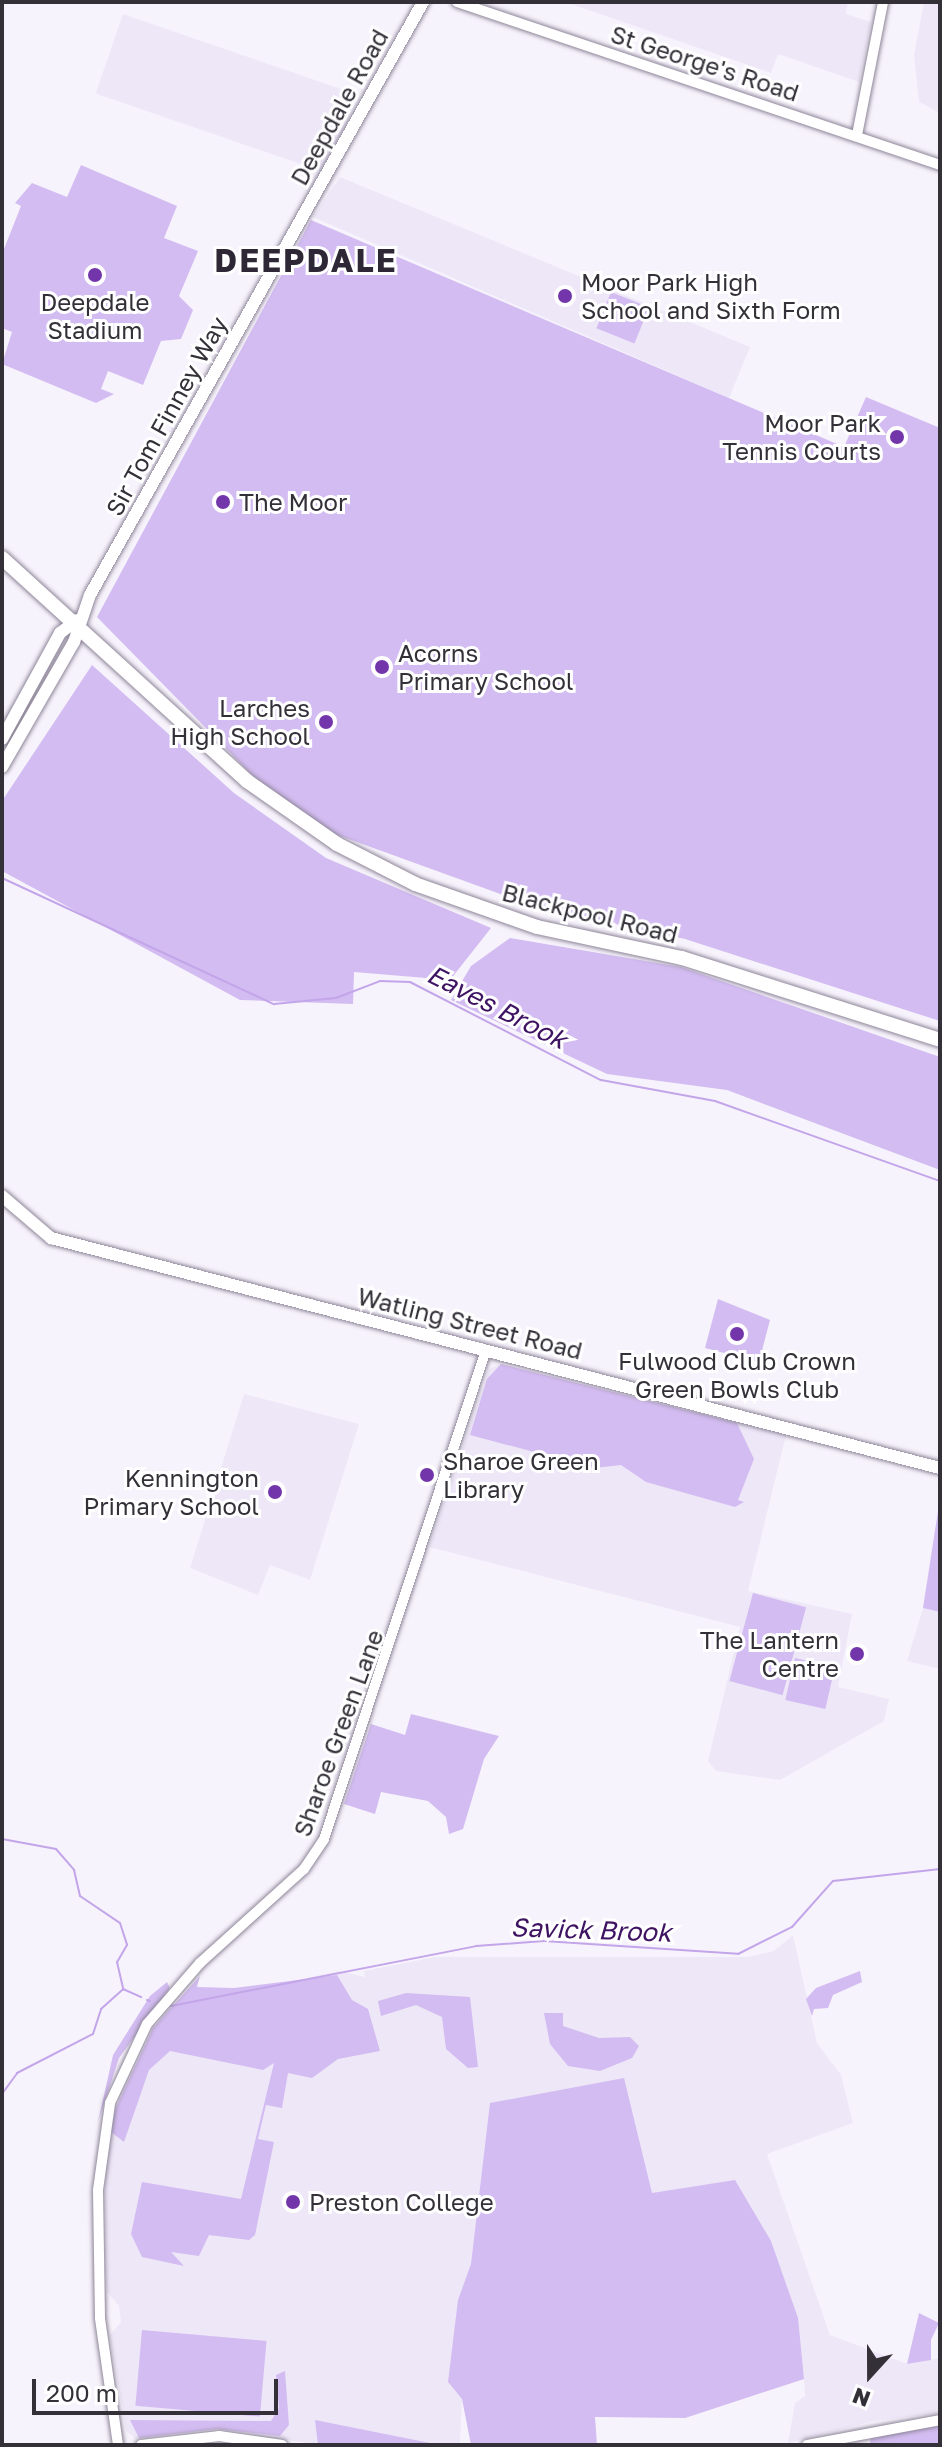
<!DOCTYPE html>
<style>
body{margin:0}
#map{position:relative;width:942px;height:2447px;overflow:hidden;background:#f7f3fc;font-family:"Golos Text",sans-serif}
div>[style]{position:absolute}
.built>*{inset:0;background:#eee7f8;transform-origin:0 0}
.green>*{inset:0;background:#d3bcf1;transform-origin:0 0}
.stream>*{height:2px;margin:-1px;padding:0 1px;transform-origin:1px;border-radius:1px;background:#c3a5e9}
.roads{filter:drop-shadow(0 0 2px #8d8598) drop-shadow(0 0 2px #8d8598)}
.minor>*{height:10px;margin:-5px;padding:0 5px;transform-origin:5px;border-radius:5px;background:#fff}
.major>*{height:12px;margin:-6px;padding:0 6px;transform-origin:6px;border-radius:6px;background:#fff}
.highway>*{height:14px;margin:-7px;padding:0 7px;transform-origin:7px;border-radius:7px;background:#fff}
.dots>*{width:22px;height:22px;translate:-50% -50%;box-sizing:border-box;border:4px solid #fff;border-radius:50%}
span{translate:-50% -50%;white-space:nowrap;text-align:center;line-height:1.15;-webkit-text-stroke:6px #fff;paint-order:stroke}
.street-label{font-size:24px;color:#333038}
.poi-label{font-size:24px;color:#333038}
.left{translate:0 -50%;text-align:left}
.right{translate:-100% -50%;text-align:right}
.water-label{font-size:26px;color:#3e1362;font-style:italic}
.district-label{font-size:32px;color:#2e2736;font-weight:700;letter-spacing:2px}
.frame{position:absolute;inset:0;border:4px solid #333038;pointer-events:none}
.north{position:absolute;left:830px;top:2335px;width:80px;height:80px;-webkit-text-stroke:6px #fff;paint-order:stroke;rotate:201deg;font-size:22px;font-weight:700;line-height:32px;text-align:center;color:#333038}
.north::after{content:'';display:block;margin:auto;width:28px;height:36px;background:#333038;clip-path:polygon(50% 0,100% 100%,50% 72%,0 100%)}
.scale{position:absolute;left:32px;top:2379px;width:246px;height:36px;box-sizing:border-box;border:4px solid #333038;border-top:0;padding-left:10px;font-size:24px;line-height:28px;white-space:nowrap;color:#333038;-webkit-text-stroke:6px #fff;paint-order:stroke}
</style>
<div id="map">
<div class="built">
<div style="clip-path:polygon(565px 2px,848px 2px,846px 14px,871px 22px,859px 82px,778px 54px,771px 73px)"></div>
<div style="clip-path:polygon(924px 2px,940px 2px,940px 113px,919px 102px,914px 55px)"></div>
<div style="left:123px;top:14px;width:247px;height:84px;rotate:19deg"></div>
<div style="clip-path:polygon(340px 177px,750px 347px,729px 398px,313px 217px)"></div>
<div style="clip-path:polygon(501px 1364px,786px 1435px,748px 1591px,852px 1614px,838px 1687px,889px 1699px,884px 1721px,780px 1780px,716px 1771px,708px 1761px,740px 1627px,429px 1547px,489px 1369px)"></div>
<div style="clip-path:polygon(244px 1394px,359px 1424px,310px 1580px,270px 1565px,258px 1595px,190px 1568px)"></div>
<div style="clip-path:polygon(923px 1608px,940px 1612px,940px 1669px,907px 1661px)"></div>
<div style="clip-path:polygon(793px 1935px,817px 2043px,841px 2075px,853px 2123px,767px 2154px,830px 2335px,907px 2364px,940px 2358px,940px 2413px,874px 2421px,788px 2443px,795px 2403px,805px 2396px,804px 2379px,685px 2418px,448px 2382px,462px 2399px,460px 2445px,320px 2445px,217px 2429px,136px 2439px,126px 2431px,110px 2335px,121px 2322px,119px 2306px,107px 2292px,105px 2167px,120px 2094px,166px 2008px,339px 1971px,365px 1977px,364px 1971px,435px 1957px,747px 1957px,774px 1951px)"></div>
</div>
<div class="green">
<div style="clip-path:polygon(81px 165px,177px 206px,164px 238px,198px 251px,179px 296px,193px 310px,181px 339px,161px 341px,143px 385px,108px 371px,101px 389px,114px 394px,96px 403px,2px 364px,12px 332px,2px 328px,2px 254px,21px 206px,15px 203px,32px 183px,67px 197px)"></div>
<div style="clip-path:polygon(311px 220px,844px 447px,866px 397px,940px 428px,940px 1021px,685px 939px,536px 907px,332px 833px,252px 775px,97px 617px)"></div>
<div style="left:611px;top:292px;width:41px;height:39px;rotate:22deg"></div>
<div style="clip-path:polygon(92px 665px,234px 793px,326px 858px,491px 928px,450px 980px,354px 972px,353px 1004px,240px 1000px,2px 871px,2px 801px)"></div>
<div style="clip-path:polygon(510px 938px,681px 967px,940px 1057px,940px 1170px,727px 1090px,607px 1074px,451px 1000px,471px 966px)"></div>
<div style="clip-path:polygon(718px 1299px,770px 1320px,759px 1362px,705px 1348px)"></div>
<div style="clip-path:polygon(501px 1364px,737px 1423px,754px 1459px,738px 1500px,744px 1502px,735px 1507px,646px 1482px,621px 1465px,594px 1468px,470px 1435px,487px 1379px)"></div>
<div style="clip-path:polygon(940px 1498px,940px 1612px,923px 1608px)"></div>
<div style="left:753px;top:1593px;width:55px;height:91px;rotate:15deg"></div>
<div style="left:795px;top:1658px;width:41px;height:43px;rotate:13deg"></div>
<div style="clip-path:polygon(411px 1714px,499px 1736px,484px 1759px,463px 1829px,449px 1834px,446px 1817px,428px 1801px,381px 1792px,375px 1814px,344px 1804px,371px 1724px,405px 1735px)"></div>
<div style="clip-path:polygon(860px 1971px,862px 1982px,833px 1995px,828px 2008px,814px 2009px,812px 2016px,806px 1999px,816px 1988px)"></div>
<div style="clip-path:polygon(337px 1975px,352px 2000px,368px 2009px,380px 2051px,338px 2059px,312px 2078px,288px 2073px,282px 2108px,266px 2105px,258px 2139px,274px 2142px,255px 2235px,249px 2240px,209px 2235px,199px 2256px,171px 2252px,184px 2266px,142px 2257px,131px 2234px,142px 2182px,241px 2199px,274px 2063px,263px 2070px,170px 2051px,149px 2070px,124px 2142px,111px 2132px,115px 2110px,153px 2028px,200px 1976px,197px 1987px,234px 1988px)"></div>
<div style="clip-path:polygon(167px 1982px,170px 1988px,119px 2058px,98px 2122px,113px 2055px,150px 1996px)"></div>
<div style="clip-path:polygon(406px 1993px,470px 1997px,478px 2067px,468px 2068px,446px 2049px,442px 2017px,416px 2005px,381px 2016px,378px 2001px)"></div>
<div style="clip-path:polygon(544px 2013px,563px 2013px,563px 2026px,599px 2038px,630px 2037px,639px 2046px,632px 2058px,600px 2071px,568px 2066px,550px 2044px)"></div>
<div style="clip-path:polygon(624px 2078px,652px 2193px,735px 2180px,771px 2241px,798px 2318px,804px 2379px,685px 2418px,595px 2417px,597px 2445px,471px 2445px,462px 2399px,448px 2382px,458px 2300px,471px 2264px,490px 2103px)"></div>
<div style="clip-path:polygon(919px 2313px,939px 2323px,931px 2340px,931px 2360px,907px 2364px)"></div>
<div style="left:142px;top:2330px;width:125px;height:76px;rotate:5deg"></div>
<div style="clip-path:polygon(285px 2371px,289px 2425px,280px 2436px,217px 2429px,139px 2438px,130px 2420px,271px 2421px,279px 2408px,276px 2375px)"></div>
<div style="clip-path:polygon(315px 2420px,440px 2445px,318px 2445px)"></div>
<div style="clip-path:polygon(940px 2426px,940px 2445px,870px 2443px,871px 2436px)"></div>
</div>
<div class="stream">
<div style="left:2px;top:878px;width:300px;rotate:24.9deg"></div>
<div style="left:274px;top:1004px;width:62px;rotate:-5.5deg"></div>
<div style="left:336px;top:998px;width:47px;rotate:-21.1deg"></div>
<div style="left:380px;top:981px;width:30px;rotate:2deg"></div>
<div style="left:410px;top:982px;width:215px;rotate:27.2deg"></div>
<div style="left:601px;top:1080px;width:116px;rotate:10.4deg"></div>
<div style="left:715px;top:1101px;width:239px;rotate:19.6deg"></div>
<div style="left:2px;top:1839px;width:55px;rotate:10.5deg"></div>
<div style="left:56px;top:1849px;width:28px;rotate:49deg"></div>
<div style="left:74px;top:1870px;width:27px;rotate:77deg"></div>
<div style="left:80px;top:1896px;width:48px;rotate:34deg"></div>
<div style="left:120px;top:1923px;width:23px;rotate:72deg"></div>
<div style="left:127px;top:1945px;width:20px;rotate:120deg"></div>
<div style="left:117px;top:1962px;width:28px;rotate:77deg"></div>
<div style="left:147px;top:2000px;width:3px;rotate:18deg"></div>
<div style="left:171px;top:2006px;width:311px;rotate:-11.1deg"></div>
<div style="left:476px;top:1946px;width:68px;rotate:-4.2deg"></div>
<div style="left:544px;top:1941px;width:194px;rotate:3.8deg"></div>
<div style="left:738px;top:1954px;width:60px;rotate:-26.6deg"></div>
<div style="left:792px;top:1927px;width:62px;rotate:-48.3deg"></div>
<div style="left:833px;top:1881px;width:108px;rotate:-6.4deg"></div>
<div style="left:2px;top:2094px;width:26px;rotate:-54deg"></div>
<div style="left:17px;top:2073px;width:85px;rotate:-27.2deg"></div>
<div style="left:93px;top:2034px;width:26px;rotate:-72deg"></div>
<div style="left:101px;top:2009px;width:30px;rotate:-42deg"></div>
<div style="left:123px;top:1989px;width:20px;rotate:24deg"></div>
</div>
<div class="roads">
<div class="minor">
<div style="left:457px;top:2px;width:510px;rotate:18.65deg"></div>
<div style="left:857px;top:135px;width:136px;rotate:-78.9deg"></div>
<div style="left:118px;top:2445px;width:128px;rotate:-98.1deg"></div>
<div style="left:100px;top:2318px;width:128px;rotate:-90.9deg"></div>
<div style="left:98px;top:2190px;width:88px;rotate:-82.1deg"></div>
<div style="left:110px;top:2103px;width:87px;rotate:-64.9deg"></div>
<div style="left:147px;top:2024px;width:81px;rotate:-49deg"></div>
<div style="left:200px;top:1963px;width:140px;rotate:-42.1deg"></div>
<div style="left:304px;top:1869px;width:36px;rotate:-56deg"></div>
<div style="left:324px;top:1839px;width:515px;rotate:-71.67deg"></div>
<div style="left:141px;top:2445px;width:79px;rotate:-6.6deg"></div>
<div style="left:219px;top:2436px;width:64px;rotate:8.1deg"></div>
<div style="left:807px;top:2445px;width:135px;rotate:-10.6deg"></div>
</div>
<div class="major">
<div style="left:2px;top:739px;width:121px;rotate:-61.3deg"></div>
<div style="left:60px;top:633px;width:21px;rotate:-37deg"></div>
<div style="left:2px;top:767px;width:144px;rotate:-60.1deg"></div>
<div style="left:74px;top:642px;width:50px;rotate:-71.2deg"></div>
<div style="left:90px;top:595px;width:680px;rotate:-60.68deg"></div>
<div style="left:2px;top:1196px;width:65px;rotate:40.6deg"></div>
<div style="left:51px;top:1238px;width:918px;rotate:14.51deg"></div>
</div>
<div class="highway">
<div style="left:2px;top:558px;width:331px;rotate:42.3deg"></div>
<div style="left:247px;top:781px;width:110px;rotate:35deg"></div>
<div style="left:337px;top:844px;width:88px;rotate:27.1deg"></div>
<div style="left:415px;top:884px;width:129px;rotate:19.4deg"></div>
<div style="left:537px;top:927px;width:148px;rotate:12.1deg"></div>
<div style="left:682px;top:958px;width:271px;rotate:17.6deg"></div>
</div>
</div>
<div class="dots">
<div style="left:95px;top:275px;background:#7235aa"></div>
<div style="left:565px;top:296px;background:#7235aa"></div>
<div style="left:897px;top:437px;background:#7235aa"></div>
<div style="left:223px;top:502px;background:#7235aa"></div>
<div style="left:382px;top:667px;background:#7235aa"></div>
<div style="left:326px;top:722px;background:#7235aa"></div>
<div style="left:737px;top:1334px;background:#7235aa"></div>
<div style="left:427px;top:1475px;background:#7235aa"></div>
<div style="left:275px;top:1492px;background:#7235aa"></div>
<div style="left:857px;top:1654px;background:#7235aa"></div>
<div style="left:293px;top:2202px;background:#7235aa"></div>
</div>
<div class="street-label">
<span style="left:705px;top:63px;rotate:18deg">St George's Road</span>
<span style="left:339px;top:107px;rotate:-61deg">Deepdale Road</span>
<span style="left:166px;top:416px;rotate:-61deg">Sir Tom Finney Way</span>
<span style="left:590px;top:913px;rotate:14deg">Blackpool Road</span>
<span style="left:470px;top:1323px;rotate:14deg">Watling Street Road</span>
<span style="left:338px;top:1733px;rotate:-70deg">Sharoe Green Lane</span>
</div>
<div class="poi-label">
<span class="left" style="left:581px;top:296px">Moor Park High<br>School and Sixth Form</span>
<span style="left:95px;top:316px">Deepdale<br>Stadium</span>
<span class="right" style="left:881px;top:437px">Moor Park<br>Tennis Courts</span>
<span class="left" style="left:239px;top:502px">The Moor</span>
<span class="left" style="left:398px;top:667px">Acorns<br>Primary School</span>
<span class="right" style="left:310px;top:722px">Larches<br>High School</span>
<span style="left:737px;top:1375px">Fulwood Club Crown<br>Green Bowls Club</span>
<span class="left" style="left:443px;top:1475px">Sharoe Green<br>Library</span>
<span class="right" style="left:259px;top:1492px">Kennington<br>Primary School</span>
<span class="right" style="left:839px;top:1654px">The Lantern<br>Centre</span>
<span class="left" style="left:309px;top:2202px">Preston College</span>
</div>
<div class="water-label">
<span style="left:497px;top:1007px;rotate:27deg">Eaves Brook</span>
<span style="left:591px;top:1930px;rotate:2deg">Savick Brook</span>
</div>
<div class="district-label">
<span style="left:306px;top:260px">DEEPDALE</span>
</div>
<div class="frame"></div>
<div class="north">N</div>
<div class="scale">200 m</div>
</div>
